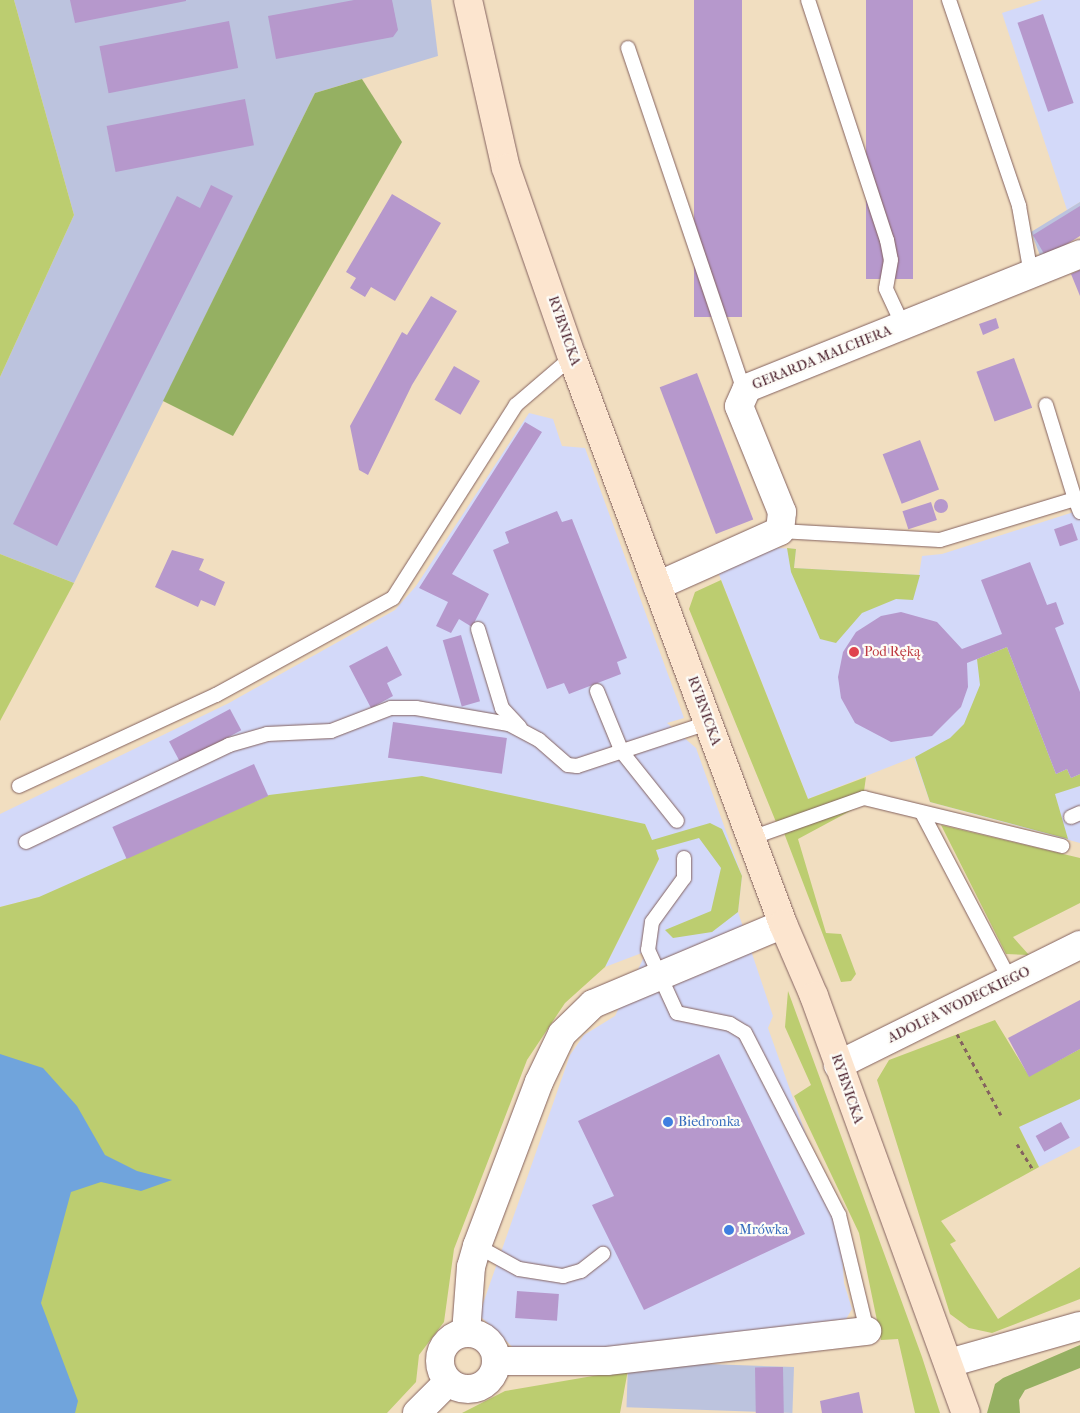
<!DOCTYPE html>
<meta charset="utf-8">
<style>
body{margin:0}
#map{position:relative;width:1080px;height:1413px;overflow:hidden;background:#f1dec0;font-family:"IM FELL French Canon",serif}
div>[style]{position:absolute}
.built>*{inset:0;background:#d3d9f9}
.industrial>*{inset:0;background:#bcc3de;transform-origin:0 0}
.green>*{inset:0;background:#bccd70}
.forest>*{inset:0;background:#95b062}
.water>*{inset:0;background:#70a4dc}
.building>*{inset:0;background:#b698cc;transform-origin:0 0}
.round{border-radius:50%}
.path>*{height:3px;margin-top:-1.5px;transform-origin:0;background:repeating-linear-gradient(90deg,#84625f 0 4px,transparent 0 8px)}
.roads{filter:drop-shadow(0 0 1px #84625f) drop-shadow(0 0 1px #84625f)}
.lane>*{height:14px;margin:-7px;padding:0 7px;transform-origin:7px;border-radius:7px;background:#fff}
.street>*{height:28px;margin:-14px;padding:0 14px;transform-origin:14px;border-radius:14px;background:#fff}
.street>.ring{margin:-14px;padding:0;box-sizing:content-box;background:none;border:28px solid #fff;border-radius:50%}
.secondary>*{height:28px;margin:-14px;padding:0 14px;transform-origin:14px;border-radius:14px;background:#fce5cf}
.dots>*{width:14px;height:14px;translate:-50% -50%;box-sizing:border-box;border:2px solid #fdfcf7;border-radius:50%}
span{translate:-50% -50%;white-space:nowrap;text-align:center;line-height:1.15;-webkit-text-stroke:4.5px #fdfcf7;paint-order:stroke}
.street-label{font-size:14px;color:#4a1f2b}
.health-label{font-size:14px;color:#be3a42}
.left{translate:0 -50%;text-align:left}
.shop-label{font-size:14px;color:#366cbe}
</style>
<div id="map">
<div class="built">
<div style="clip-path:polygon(1042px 0,1080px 0,1080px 202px,1067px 210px,1002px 13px)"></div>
<div style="clip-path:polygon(529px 413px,553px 419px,562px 446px,585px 448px,684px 718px,667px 723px,696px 748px,742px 876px,738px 912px,773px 1016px,768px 1028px,841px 1233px,844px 1283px,852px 1309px,846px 1319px,524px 1358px,479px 1315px,570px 1055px,584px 1035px,615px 1016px,647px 951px,605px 967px,659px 859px,645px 824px,39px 897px,0 907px,0 814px,229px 703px,395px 610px,416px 586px)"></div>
<div style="clip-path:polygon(1080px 510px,1080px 843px,930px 802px,914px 757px,808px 799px,718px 572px,777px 548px,796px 549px,794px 568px,919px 575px,922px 556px,942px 554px)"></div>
<div style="clip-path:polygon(1080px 1090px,1080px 1146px,1039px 1167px,1019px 1127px)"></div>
</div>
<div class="industrial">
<div style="clip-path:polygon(14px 0,431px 0,438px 56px,315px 93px,74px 583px,0 554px,0 377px,74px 215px)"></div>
<div style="clip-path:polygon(1080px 202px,1080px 235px,1041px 258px,1031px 232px)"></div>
<div style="left:794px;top:1367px;width:46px;height:166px;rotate:92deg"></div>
</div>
<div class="green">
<div style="clip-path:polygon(0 0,14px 0,74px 215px,0 377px)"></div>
<div style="clip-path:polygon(787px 548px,796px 549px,794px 568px,920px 575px,913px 600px,896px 599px,862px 613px,836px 643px,820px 639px,791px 572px)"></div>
<div style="clip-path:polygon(0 554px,74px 583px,0 721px)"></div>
<div style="clip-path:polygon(721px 580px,808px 799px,866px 777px,864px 791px,776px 822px,689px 609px,695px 592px)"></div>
<div style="clip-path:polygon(1007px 647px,1056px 774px,1067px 769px,1071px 778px,1080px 774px,1080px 786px,1055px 794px,1068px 839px,930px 802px,915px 757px,950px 738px,964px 724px,980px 685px,977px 659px)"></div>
<div style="clip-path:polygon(422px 776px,645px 824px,652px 840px,710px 823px,722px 829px,742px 876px,738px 912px,712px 932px,673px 938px,665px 930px,711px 911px,721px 868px,699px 838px,656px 850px,659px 859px,605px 967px,565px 1003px,527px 1060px,454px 1249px,444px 1322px,419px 1355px,416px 1382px,387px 1413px,0 1413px,0 907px,39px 897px,269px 795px)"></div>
<div style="clip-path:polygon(865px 803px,798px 839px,826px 933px,841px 934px,856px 974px,851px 981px,841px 982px,784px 833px)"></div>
<div style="clip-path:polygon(941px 825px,1080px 858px,1080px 903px,1013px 937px,1029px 955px,1006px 954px)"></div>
<div style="clip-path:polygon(788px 991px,922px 1357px,940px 1413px,915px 1413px,898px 1339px,881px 1340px,859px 1233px,794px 1096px,811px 1085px,785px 1027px)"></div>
<div style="clip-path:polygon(995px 1020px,1029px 1076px,1080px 1049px,1080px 1099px,1019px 1127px,1039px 1167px,941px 1221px,956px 1241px,950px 1244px,998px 1319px,1080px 1267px,1080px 1299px,992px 1333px,969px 1328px,950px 1314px,877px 1080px,889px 1060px)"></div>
<div style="clip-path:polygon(628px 1370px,620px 1413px,462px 1413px,505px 1391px)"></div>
</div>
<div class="forest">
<div style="clip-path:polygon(362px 79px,402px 142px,233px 436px,163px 401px,315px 93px)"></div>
<div style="clip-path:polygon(1080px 1345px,1080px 1368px,1025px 1390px,1019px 1400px,1020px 1413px,987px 1413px,995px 1384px,1003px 1378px)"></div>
</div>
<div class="water">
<div style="clip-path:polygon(0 1054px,43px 1068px,77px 1106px,105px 1155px,137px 1171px,172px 1180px,141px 1191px,101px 1182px,71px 1192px,41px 1303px,78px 1401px,75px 1413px,0 1413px)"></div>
</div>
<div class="building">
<div style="clip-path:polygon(70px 0,186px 0,186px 1px,75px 23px)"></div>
<div style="clip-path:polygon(354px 0,392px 0,398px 30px,393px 37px,276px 59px,268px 16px)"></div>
<div style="left:694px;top:0;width:48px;height:317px"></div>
<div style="left:866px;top:0;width:47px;height:279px"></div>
<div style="left:1043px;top:14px;width:94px;height:27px;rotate:71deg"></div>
<div style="left:229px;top:21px;width:48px;height:132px;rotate:79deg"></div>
<div style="left:245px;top:99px;width:47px;height:141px;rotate:79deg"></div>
<div style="clip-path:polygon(211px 185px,233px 196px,57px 546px,13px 524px,177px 196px,200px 208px)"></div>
<div style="clip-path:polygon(392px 194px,441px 223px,395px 301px,371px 287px,365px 297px,350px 288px,356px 278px,346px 272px)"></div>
<div style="clip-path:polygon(1080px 206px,1080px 236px,1046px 257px,1033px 235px)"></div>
<div style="clip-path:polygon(1080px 270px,1080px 296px,1071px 274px)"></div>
<div style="clip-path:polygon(431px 296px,457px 311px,412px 385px,368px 475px,359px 470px,350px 426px,402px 332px,407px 335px)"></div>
<div style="clip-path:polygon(996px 318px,999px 328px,983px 335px,979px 324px)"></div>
<div style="left:1014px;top:358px;width:53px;height:40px;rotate:70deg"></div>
<div style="left:454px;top:366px;width:30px;height:39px;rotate:30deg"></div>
<div style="left:697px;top:373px;width:157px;height:40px;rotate:69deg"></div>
<div style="clip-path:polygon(525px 422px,542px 432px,452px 574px,489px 594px,472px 627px,459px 619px,451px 633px,436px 626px,448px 602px,419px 588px)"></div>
<div style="left:920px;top:440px;width:53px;height:40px;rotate:69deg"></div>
<div class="round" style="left:934px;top:499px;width:14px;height:14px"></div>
<div style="left:931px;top:502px;width:19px;height:30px;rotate:72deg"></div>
<div style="clip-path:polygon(557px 511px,562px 522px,572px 519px,627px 658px,617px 662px,621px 674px,569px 694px,564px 683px,547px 689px,493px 550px,509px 543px,505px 532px)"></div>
<div style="left:1072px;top:523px;width:18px;height:19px;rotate:71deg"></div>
<div style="clip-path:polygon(172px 550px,204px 559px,199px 570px,225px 582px,215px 606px,201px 600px,198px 607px,155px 587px)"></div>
<div style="clip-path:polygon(1030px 562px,1047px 605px,1056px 602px,1064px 624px,1055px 628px,1080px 692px,1080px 774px,1071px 778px,1067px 769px,1056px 774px,1007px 647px,967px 663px,968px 687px,961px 707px,932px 736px,891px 742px,855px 723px,841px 698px,838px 677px,843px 652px,856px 632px,881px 616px,901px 612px,937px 622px,962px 649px,1002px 634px,981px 580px)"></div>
<div style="left:461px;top:635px;width:69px;height:19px;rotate:74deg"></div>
<div style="clip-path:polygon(387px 646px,402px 675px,387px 683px,393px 696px,371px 708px,349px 666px)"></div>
<div style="left:230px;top:709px;width:24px;height:69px;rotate:62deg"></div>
<div style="left:393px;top:722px;width:115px;height:36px;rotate:8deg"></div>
<div style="left:254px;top:764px;width:35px;height:155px;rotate:66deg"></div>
<div style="clip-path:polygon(1080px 1000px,1080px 1049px,1029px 1077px,1008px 1038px)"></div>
<div style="clip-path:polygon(719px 1054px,805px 1234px,644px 1310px,592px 1205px,614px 1196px,578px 1121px)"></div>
<div style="left:1061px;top:1122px;width:18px;height:29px;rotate:61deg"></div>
<div style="left:517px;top:1291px;width:42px;height:27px;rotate:4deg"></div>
<div style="left:783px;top:1367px;width:46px;height:28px;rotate:89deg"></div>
<div style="clip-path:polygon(859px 1392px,863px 1413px,822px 1413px,820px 1401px)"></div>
</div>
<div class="path">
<div style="left:957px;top:1034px;width:92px;rotate:61.5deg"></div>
<div style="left:1017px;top:1144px;width:31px;rotate:58deg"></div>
</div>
<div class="roads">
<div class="lane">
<div style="left:808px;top:0;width:253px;rotate:71.8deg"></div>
<div style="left:887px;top:240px;width:20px;rotate:79deg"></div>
<div style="left:891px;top:260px;width:29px;rotate:100deg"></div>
<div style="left:886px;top:289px;width:40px;rotate:65deg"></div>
<div style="left:949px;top:0;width:218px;rotate:71.2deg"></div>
<div style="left:1019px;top:206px;width:69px;rotate:80deg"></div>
<div style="left:628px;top:48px;width:365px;rotate:71.3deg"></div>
<div style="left:1046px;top:405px;width:98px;rotate:72.9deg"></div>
<div style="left:780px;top:531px;width:160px;rotate:3.2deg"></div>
<div style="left:940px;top:540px;width:141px;rotate:-16.9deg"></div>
<div style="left:1075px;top:499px;width:14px;rotate:69deg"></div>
<div style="left:478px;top:629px;width:83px;rotate:73.1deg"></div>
<div style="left:502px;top:708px;width:26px;rotate:47deg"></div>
<div style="left:597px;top:691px;width:66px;rotate:67.7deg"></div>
<div style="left:622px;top:752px;width:88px;rotate:51.4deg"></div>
<div style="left:19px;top:786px;width:217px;rotate:-24.8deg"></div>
<div style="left:216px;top:695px;width:202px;rotate:-28.7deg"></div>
<div style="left:393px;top:598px;width:229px;rotate:-57.5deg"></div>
<div style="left:516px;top:405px;width:74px;rotate:-40.6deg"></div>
<div style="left:922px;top:813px;width:189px;rotate:62.2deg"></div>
<div style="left:1071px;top:817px;width:10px;rotate:-24deg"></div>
<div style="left:751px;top:838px;width:120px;rotate:-19.5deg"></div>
<div style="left:864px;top:798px;width:204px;rotate:13.6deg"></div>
<div style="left:26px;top:842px;width:225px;rotate:-25.5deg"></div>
<div style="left:229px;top:745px;width:40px;rotate:-16deg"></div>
<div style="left:267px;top:734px;width:64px;rotate:-2.7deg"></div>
<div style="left:331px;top:731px;width:64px;rotate:-21deg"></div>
<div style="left:391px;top:708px;width:25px"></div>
<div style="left:416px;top:708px;width:94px;rotate:9.8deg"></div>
<div style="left:509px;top:724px;width:34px;rotate:28deg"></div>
<div style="left:539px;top:740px;width:38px;rotate:41deg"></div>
<div style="left:568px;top:765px;width:9px;rotate:6deg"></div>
<div style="left:577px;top:766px;width:138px;rotate:-18.2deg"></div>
<div style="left:684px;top:858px;width:20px;rotate:90deg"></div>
<div style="left:684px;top:878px;width:54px;rotate:126deg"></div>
<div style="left:652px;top:922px;width:28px;rotate:98deg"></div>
<div style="left:648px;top:950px;width:69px;rotate:65.3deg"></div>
<div style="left:677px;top:1013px;width:54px;rotate:11.7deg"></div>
<div style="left:730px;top:1024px;width:17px;rotate:31deg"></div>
<div style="left:745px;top:1033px;width:205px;rotate:62.7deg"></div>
<div style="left:839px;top:1215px;width:119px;rotate:76.4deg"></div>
<div style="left:477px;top:1246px;width:48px;rotate:28.7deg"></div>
<div style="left:519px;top:1269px;width:45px;rotate:9deg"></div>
<div style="left:563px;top:1276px;width:19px;rotate:-16deg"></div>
<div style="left:581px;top:1271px;width:28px;rotate:-38deg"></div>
</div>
<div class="street">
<div style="left:657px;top:586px;width:135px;rotate:-24.1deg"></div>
<div style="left:780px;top:531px;width:19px;rotate:-84deg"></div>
<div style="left:782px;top:512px;width:114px;rotate:-112.1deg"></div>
<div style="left:739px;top:406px;width:20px;rotate:-66deg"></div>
<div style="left:747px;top:388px;width:359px;rotate:-21.9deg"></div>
<div style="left:838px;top:1065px;width:270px;rotate:-26.4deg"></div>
<div class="ring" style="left:440px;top:1333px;width:28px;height:28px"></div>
<div style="left:466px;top:1333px;width:66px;rotate:-85.7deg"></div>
<div style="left:471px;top:1267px;width:22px;rotate:-74deg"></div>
<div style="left:477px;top:1246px;width:175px;rotate:-69.3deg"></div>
<div style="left:539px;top:1082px;width:53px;rotate:-64.4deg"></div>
<div style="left:562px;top:1034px;width:43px;rotate:-44.1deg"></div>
<div style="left:593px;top:1004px;width:206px;rotate:-22.8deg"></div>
<div style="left:496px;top:1361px;width:111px"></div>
<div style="left:607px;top:1361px;width:262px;rotate:-6.6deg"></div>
<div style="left:949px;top:1363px;width:136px;rotate:-15.8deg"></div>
<div style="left:417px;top:1413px;width:44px;rotate:-45deg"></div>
</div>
<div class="secondary">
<div style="left:468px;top:0;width:172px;rotate:77.3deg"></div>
<div style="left:506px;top:168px;width:200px;rotate:70.8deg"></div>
<div style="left:572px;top:357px;width:605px;rotate:69.59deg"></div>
<div style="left:783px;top:924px;width:78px;rotate:66.7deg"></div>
<div style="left:814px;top:996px;width:444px;rotate:70deg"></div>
</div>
</div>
<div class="dots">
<div style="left:854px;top:652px;background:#e0444e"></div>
<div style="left:668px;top:1122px;background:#3f7fe0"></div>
<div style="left:729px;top:1230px;background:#3f7fe0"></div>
</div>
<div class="street-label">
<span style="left:564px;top:331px;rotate:71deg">RYBNICKA</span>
<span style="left:822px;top:358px;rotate:-22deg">GERARDA MALCHERA</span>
<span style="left:704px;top:711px;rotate:70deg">RYBNICKA</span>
<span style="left:959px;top:1005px;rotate:-26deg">ADOLFA WODECKIEGO</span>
<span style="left:847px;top:1089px;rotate:71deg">RYBNICKA</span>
</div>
<div class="health-label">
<span class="left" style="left:864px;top:652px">Pod Ręką</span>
</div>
<div class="shop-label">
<span class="left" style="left:678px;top:1122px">Biedronka</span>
<span class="left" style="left:739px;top:1230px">Mrówka</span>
</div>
</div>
